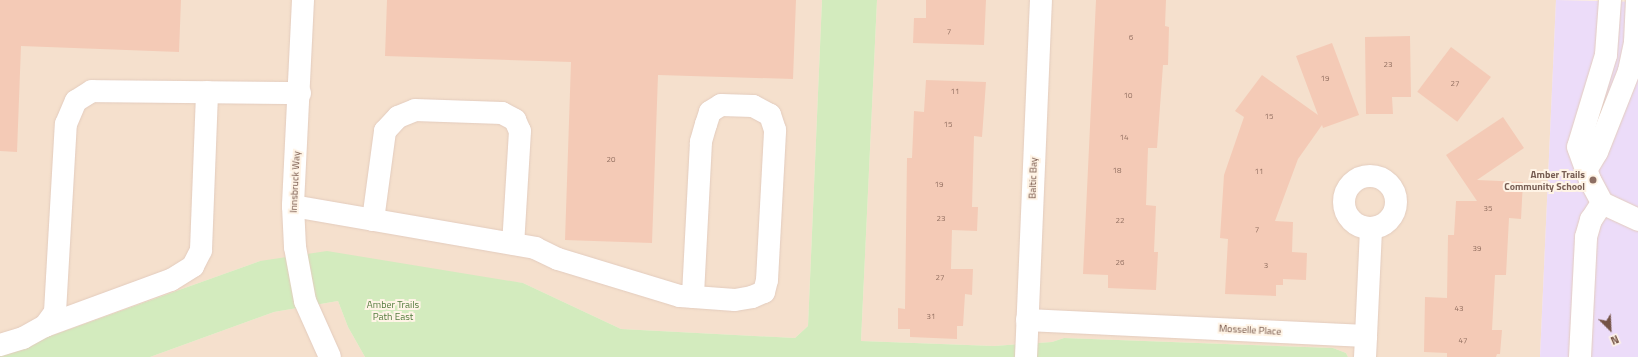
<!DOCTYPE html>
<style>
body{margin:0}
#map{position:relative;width:1638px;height:357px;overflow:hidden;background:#fdefdf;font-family:"Titillium Web",sans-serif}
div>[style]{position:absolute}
.residential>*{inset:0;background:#f5e0cd}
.education>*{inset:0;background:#ecdcf9}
.green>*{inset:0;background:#d3ebbe}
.building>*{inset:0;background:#f4cab6;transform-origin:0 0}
.roads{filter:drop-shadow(0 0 1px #e3ccbe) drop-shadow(0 0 1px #e3ccbe)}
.minor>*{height:22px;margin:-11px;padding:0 11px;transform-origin:11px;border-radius:11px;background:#fff}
.minor>.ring{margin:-11px;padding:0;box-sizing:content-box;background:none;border:22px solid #fff;border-radius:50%}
.dots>*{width:11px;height:11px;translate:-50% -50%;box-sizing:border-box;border:2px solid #fff4e6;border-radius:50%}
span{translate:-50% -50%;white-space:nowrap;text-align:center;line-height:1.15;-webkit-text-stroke:4px #fff4e6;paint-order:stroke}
.number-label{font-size:8px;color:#947162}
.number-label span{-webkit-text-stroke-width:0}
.education-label{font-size:10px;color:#785e54;font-weight:700}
.right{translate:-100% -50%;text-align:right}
.street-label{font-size:10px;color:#745346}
.park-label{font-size:10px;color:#547b3e}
.north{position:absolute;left:1590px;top:309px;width:40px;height:40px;-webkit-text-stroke:3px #fff4e6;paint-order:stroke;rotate:156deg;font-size:11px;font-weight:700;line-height:16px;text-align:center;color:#745346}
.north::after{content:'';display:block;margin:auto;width:14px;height:18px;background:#745346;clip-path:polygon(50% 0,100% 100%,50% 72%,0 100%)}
</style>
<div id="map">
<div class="residential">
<div style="clip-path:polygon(0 0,822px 0,808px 326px,795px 338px,621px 329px,523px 283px,260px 261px,0 354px)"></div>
<div style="clip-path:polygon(877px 0,1556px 0,1540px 357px,1348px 357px,1346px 353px,1333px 348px,1064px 338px,1052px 342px,994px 346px,861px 341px)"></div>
<div style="clip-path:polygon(338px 301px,348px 327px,365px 357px,150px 357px,274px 312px)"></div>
</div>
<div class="education">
<div style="clip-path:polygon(1556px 0,1638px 2px,1638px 357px,1540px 357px)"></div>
</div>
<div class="green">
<div style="clip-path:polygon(822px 0,877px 0,861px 341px,994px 346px,1052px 342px,1064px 338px,1333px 348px,1346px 353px,1348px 357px,365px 357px,348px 327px,338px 301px,274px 312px,150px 357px,0 357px,0 354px,260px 261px,327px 251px,523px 283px,621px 329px,795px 338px,808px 326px)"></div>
</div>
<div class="building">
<div style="clip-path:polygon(0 0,181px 0,179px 52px,21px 46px,17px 152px,0 151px)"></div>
<div style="clip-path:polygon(387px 0,796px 0,793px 79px,658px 75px,652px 243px,565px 240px,571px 62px,385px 56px)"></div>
<div style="clip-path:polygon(926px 0,986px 0,984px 45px,913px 43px,914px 18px,926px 18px)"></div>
<div style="clip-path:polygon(1096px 0,1166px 0,1165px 26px,1169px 27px,1168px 65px,1163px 65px,1157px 148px,1148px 148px,1146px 205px,1156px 206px,1154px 252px,1158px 252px,1156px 290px,1108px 288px,1108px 275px,1083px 274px)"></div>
<div style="clip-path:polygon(1410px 36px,1411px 97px,1392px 97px,1393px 114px,1366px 114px,1365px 37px)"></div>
<div style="clip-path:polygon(1332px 43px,1359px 115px,1323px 128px,1322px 125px,1298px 159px,1275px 221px,1293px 222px,1292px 252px,1307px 253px,1306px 280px,1283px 279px,1283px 285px,1276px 285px,1276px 296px,1225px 294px,1228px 239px,1220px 238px,1224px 175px,1244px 117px,1235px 111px,1262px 75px,1318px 115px,1296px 56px)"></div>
<div style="left:1451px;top:47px;width:50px;height:56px;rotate:37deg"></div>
<div style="clip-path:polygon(926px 80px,986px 82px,982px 137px,974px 136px,972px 207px,978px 207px,977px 231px,952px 230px,951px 269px,973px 269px,972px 295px,965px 294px,963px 326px,957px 326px,957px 339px,910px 337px,910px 329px,898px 329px,898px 308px,905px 309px,907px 158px,912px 158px,914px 111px,924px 112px)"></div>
<div style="clip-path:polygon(1503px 117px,1524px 148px,1477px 180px,1523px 182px,1521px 219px,1509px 218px,1506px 275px,1495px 275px,1492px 330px,1502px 330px,1500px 354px,1497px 354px,1496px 357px,1447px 357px,1447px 353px,1424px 352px,1425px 297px,1447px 298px,1448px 235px,1454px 235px,1456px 201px,1477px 201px,1446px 155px)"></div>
</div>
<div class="roads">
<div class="minor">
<div style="left:303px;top:0;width:206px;rotate:92.8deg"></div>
<div style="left:293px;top:206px;width:41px;rotate:87.2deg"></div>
<div style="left:295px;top:247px;width:55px;rotate:79.5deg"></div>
<div style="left:305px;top:301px;width:61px;rotate:65.9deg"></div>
<div style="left:1610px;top:0;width:55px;rotate:94.2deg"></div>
<div style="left:1606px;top:55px;width:96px;rotate:106.9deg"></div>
<div style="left:1578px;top:147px;width:35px;rotate:70deg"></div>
<div style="left:1590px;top:180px;width:26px;rotate:62deg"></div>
<div style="left:1602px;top:203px;width:40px;rotate:25deg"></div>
<div style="left:1586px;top:170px;width:21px;rotate:-59deg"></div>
<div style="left:1597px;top:152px;width:87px;rotate:-68.4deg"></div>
<div style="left:1629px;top:71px;width:30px;rotate:-78deg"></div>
<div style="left:1635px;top:42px;width:42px;rotate:-87.3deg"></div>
<div class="ring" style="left:1344px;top:176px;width:30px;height:30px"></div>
<div style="left:293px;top:206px;width:246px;rotate:9.8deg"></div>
<div style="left:535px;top:248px;width:25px;rotate:26deg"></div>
<div style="left:558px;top:259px;width:127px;rotate:16.9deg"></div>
<div style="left:680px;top:296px;width:55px;rotate:4.2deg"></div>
<div style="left:735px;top:300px;width:17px;rotate:-10deg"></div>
<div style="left:752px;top:297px;width:13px;rotate:-23deg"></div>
<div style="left:764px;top:292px;width:12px;rotate:-76deg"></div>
<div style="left:767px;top:280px;width:150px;rotate:-86.9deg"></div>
<div style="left:775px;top:130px;width:16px;rotate:-108deg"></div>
<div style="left:770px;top:115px;width:19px;rotate:-152deg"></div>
<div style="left:753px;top:106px;width:32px;rotate:-178deg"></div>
<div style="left:721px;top:105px;width:13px;rotate:148deg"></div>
<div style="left:710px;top:112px;width:13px;rotate:108deg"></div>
<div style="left:706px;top:124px;width:19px;rotate:106deg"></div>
<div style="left:701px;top:142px;width:155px;rotate:93deg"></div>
<div style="left:373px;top:220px;width:90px;rotate:-82.3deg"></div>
<div style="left:385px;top:131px;width:19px;rotate:-47deg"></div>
<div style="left:398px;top:117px;width:18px;rotate:-22deg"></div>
<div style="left:415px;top:110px;width:87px;rotate:2deg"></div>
<div style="left:502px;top:113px;width:15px;rotate:28deg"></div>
<div style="left:515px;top:120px;width:12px;rotate:66deg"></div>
<div style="left:520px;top:131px;width:113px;rotate:93.5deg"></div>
<div style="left:1027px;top:320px;width:339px;rotate:2.7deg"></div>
<div style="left:1366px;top:336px;width:108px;rotate:-87.3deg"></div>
<div style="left:45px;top:326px;width:134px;rotate:-20.1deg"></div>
<div style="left:171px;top:280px;width:26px;rotate:-32deg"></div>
<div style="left:193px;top:266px;width:18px;rotate:-63deg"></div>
<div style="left:201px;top:250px;width:158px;rotate:-87.8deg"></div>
<div style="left:0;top:345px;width:24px;rotate:-17deg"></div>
<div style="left:23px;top:338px;width:25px;rotate:-29deg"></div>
<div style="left:45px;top:326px;width:17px;rotate:-54deg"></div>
<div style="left:55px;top:312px;width:188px;rotate:-86.7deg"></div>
<div style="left:66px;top:124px;width:25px;rotate:-67deg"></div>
<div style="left:76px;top:101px;width:19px;rotate:-32deg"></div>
<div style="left:92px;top:91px;width:208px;rotate:0.6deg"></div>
<div style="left:1026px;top:357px;width:357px;rotate:-87.6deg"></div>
<div style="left:1365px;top:357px;width:21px;rotate:-87deg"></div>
<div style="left:1580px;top:357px;width:120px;rotate:-87.1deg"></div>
<div style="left:1586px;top:237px;width:18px;rotate:-74deg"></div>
<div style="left:1591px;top:220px;width:20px;rotate:-57deg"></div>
</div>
</div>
<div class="dots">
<div style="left:1593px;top:180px;background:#8d6e63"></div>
</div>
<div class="number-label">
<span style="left:949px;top:32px">7</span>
<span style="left:1131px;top:38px">6</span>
<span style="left:1388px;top:65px">23</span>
<span style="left:1325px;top:79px">19</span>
<span style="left:1455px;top:84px">27</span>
<span style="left:955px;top:92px">11</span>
<span style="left:1128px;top:96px">10</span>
<span style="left:1269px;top:117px">15</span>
<span style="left:948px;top:125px">15</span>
<span style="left:1124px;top:138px">14</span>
<span style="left:611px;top:160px">20</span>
<span style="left:1117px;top:171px">18</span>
<span style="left:1259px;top:172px">11</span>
<span style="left:939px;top:185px">19</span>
<span style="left:1488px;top:209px">35</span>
<span style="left:941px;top:219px">23</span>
<span style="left:1120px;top:221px">22</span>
<span style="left:1257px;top:230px">7</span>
<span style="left:1477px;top:249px">39</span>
<span style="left:1120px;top:263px">26</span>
<span style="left:1266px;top:266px">3</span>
<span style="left:940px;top:278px">27</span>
<span style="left:1459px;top:309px">43</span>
<span style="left:931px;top:317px">31</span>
<span style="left:1463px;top:341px">47</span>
</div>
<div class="education-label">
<span class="right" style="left:1585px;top:180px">Amber Trails<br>Community School</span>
</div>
<div class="street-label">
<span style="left:1033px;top:178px;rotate:-88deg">Baltic Bay</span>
<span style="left:295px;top:182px;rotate:-87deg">Innsbruck Way</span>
<span style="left:1250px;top:330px;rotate:3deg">Mosselle Place</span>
</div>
<div class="park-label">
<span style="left:393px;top:310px">Amber Trails<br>Path East</span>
</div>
<div class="north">N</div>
</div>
